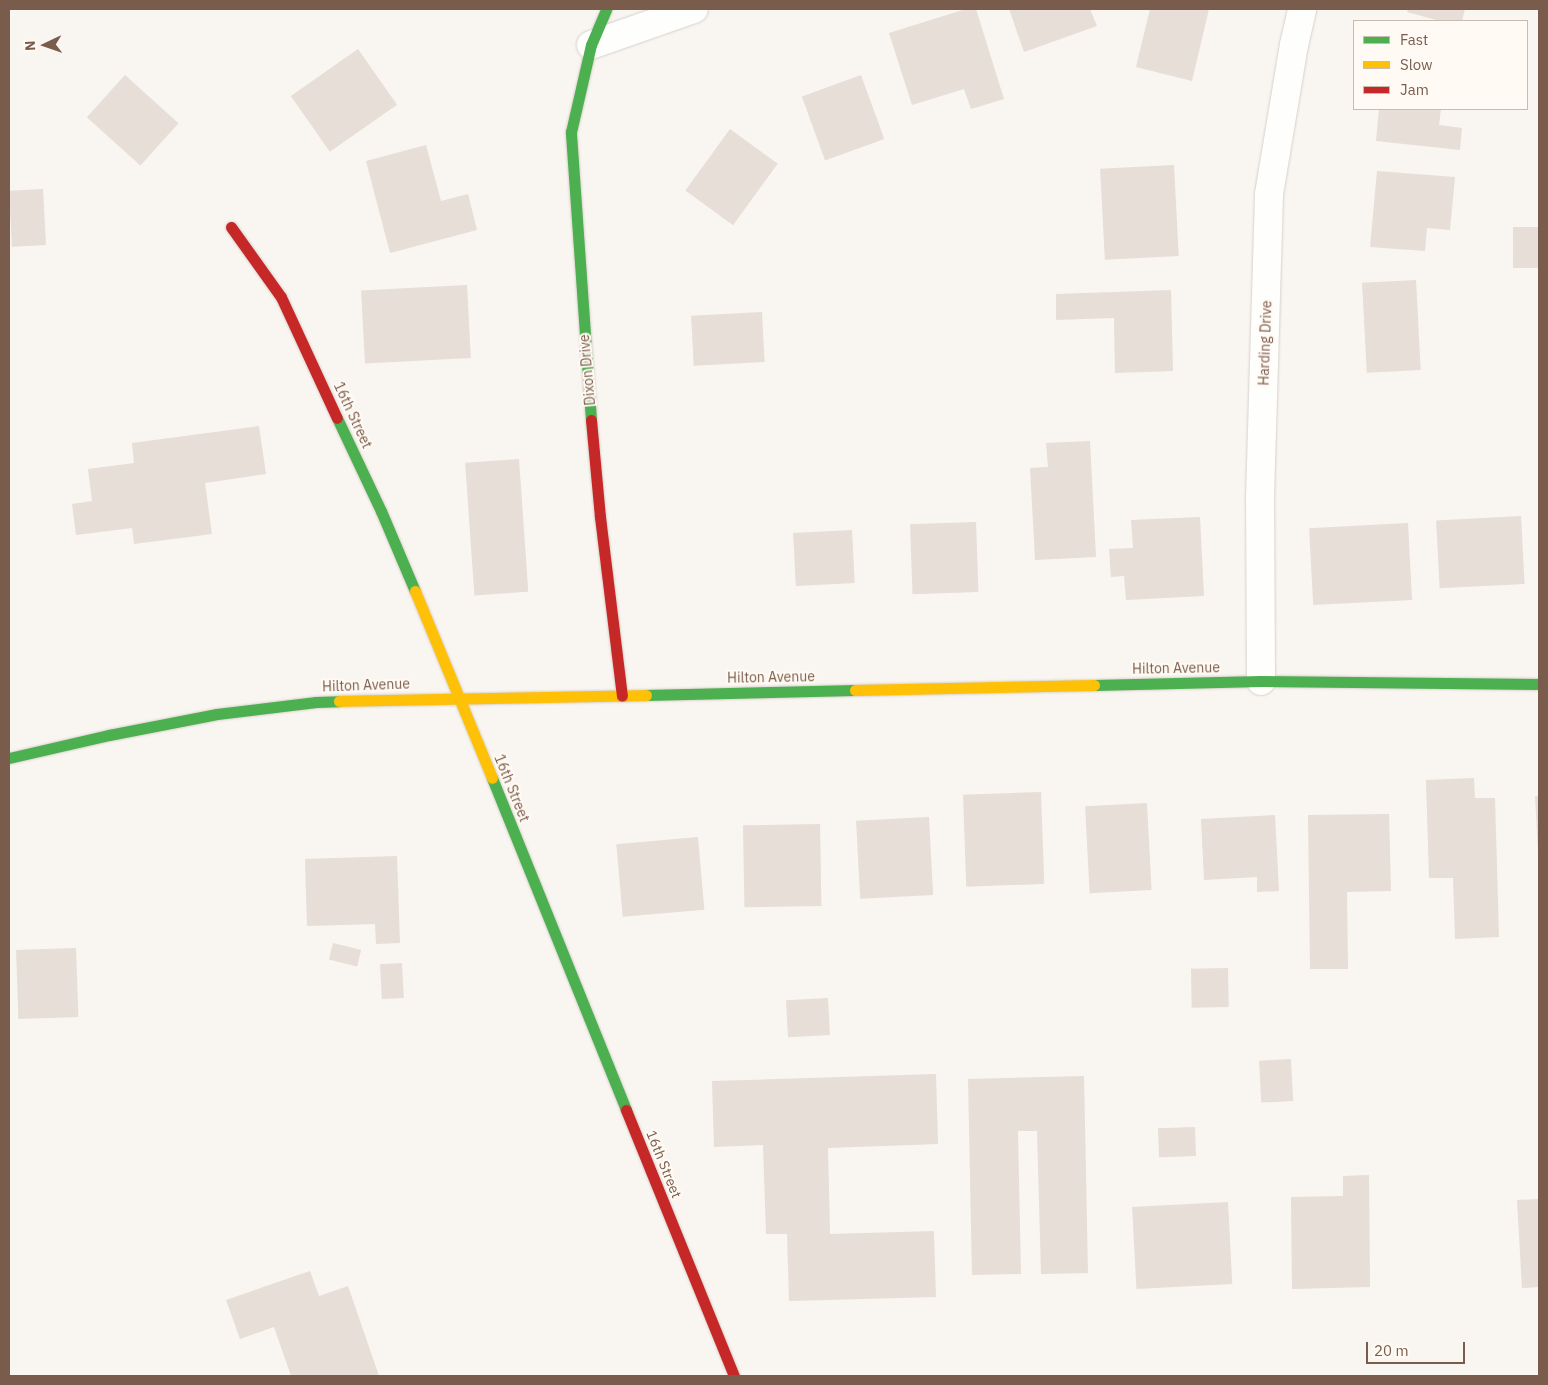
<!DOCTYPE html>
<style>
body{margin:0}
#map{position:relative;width:1548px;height:1385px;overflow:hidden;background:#f9f5f0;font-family:"IBM Plex Sans",sans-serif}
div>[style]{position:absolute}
.building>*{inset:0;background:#e6ded7;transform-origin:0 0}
.roads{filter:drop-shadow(0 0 1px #d7d1cb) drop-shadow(0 0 1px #d7d1cb)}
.street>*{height:28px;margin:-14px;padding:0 14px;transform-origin:14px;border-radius:14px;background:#fefefd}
.fast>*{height:11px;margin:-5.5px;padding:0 5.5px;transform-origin:5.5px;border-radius:5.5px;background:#4caf50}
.slow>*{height:11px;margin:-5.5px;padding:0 5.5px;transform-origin:5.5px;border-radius:5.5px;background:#ffc107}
.jam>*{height:11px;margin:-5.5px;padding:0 5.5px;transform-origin:5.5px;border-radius:5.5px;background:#c62828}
span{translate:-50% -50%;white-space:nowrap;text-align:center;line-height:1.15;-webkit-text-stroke:4px #fffaf3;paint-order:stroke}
.street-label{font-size:14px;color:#7a5c4d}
.frame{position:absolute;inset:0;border:10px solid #7a5c4d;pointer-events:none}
.legend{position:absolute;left:1353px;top:20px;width:175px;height:90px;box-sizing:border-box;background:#fffaf3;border:1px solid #cabbb1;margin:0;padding:6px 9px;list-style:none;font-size:15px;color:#7a5c4d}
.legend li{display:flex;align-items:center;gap:10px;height:25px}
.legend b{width:25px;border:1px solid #cabbb1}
.north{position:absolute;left:20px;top:20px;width:50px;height:50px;-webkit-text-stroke:4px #fffaf3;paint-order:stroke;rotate:267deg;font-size:14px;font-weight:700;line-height:20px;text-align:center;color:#7a5c4d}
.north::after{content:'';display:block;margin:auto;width:18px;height:22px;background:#7a5c4d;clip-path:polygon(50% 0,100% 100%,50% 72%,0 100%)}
.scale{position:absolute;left:1366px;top:1342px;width:99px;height:22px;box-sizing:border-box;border:2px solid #7a5c4d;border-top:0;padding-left:6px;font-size:15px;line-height:18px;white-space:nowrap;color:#7a5c4d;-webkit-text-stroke:4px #fffaf3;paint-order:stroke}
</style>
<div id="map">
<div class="building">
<div style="clip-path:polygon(966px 9px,976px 9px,1004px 99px,971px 109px,964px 89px,912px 105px,889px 33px)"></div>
<div style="clip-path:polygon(1009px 9px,1090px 9px,1097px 26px,1024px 52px)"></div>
<div style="clip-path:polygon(1150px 9px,1209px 9px,1192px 81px,1136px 67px)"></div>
<div style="clip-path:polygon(1408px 9px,1465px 9px,1462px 21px,1440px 21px,1407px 12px)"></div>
<div style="left:358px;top:49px;width:68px;height:82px;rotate:55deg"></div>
<div style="left:125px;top:75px;width:72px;height:57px;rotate:42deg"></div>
<div style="left:861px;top:75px;width:68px;height:63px;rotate:70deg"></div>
<div style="clip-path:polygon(1379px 109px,1441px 109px,1439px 125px,1462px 128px,1460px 150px,1376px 141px)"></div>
<div style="left:730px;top:129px;width:59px;height:76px;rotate:36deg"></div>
<div style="clip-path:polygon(426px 145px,441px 201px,468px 194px,477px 230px,390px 253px,366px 161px)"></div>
<div style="left:1174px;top:165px;width:91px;height:74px;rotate:87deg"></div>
<div style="clip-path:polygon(1377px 171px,1455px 177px,1450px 230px,1427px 228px,1425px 251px,1370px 247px)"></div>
<div style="left:43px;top:189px;width:56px;height:34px;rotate:87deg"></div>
<div style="left:1539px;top:227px;width:41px;height:26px;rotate:90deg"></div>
<div style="left:1416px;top:280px;width:90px;height:54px;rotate:87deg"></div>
<div style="left:467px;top:285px;width:73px;height:106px;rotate:87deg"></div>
<div style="clip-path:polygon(1171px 290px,1173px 371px,1115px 373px,1114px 318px,1056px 320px,1056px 294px)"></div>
<div style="left:762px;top:312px;width:50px;height:71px;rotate:87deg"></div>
<div style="clip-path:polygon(259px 426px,266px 474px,205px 483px,212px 534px,134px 544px,132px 528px,76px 535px,72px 504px,92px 501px,88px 469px,134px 463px,132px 443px)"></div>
<div style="clip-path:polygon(1090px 441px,1096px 557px,1035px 560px,1030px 468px,1048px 467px,1046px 443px)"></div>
<div style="left:519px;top:459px;width:133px;height:54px;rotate:86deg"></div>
<div style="left:1521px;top:516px;width:68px;height:85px;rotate:87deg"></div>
<div style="clip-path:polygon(1200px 517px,1204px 596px,1126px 600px,1124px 576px,1111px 577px,1109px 549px,1133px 548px,1131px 520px)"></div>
<div style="left:976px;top:522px;width:70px;height:66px;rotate:88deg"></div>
<div style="left:1408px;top:523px;width:77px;height:99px;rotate:87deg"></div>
<div style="left:852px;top:530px;width:53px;height:59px;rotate:87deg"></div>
<div style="clip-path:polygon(1474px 778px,1475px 798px,1495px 798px,1499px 937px,1455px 939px,1453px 878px,1429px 878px,1426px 780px)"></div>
<div style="left:1041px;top:792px;width:92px;height:78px;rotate:88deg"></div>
<div style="clip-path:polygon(1535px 796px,1539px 796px,1539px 853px,1538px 853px)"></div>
<div style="left:1147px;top:803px;width:87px;height:62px;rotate:87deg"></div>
<div style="clip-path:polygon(1389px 814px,1391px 891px,1347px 892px,1348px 969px,1310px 969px,1308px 815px)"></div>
<div style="clip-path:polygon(1275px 815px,1279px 891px,1257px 892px,1257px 877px,1204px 880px,1201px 819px)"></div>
<div style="left:929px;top:817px;width:78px;height:73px;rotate:87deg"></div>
<div style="left:820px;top:824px;width:82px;height:77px;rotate:89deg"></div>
<div style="left:698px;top:837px;width:73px;height:82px;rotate:85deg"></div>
<div style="clip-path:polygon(397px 856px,400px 943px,376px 944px,375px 924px,307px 926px,305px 859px)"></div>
<div style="left:333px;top:943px;width:29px;height:17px;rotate:14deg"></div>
<div style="left:76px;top:948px;width:69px;height:60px;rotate:88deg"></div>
<div style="left:402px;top:963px;width:35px;height:22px;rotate:87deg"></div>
<div style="left:1228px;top:968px;width:39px;height:37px;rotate:89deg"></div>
<div style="left:828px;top:998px;width:37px;height:42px;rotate:87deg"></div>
<div style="left:1291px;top:1059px;width:42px;height:32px;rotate:87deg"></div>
<div style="clip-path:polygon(936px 1074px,938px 1144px,828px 1148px,830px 1234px,934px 1231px,936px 1297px,789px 1301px,787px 1234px,766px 1234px,763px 1145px,714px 1147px,712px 1081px)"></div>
<div style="clip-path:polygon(1084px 1076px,1088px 1273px,1041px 1274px,1037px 1131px,1018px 1131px,1021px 1274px,972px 1275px,968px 1079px)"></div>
<div style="left:1195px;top:1127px;width:29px;height:37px;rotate:88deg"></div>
<div style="clip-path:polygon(1369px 1175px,1370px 1287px,1292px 1289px,1291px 1197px,1343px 1196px,1343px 1176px)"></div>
<div style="clip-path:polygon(1539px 1199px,1539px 1287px,1522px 1288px,1517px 1200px)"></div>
<div style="left:1228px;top:1202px;width:82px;height:96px;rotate:87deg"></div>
<div style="clip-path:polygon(310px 1271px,319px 1296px,348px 1286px,379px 1376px,291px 1376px,274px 1327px,240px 1339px,226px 1300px)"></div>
</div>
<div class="roads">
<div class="street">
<div style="left:591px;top:45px;width:109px;rotate:-19.3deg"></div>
<div style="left:1261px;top:681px;width:183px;rotate:-90.3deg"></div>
<div style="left:1260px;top:498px;width:304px;rotate:-88.3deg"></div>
<div style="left:1269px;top:194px;width:151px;rotate:-80.5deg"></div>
<div style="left:1294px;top:45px;width:37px;rotate:-77deg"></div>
</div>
<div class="fast">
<div style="left:337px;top:418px;width:103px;rotate:64.7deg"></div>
<div style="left:381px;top:511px;width:87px;rotate:67deg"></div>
<div style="left:591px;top:420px;width:289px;rotate:-94deg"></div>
<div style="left:571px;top:132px;width:89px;rotate:-77.1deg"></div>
<div style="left:591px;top:45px;width:39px;rotate:-67deg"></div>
<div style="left:1094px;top:685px;width:167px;rotate:-1.4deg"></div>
<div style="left:1261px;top:681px;width:278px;rotate:0.6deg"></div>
<div style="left:646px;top:695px;width:209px;rotate:-1.4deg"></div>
<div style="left:9px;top:758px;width:103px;rotate:-13deg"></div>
<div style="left:109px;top:735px;width:110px;rotate:-11deg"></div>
<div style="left:217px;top:714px;width:100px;rotate:-6.9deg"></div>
<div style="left:316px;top:702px;width:23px;rotate:-2deg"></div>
<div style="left:492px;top:778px;width:358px;rotate:68deg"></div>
</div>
<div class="slow">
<div style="left:415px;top:591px;width:202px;rotate:67.6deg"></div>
<div style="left:855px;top:690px;width:239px;rotate:-1.2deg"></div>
<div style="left:339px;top:701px;width:307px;rotate:-1.1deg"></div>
</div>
<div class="jam">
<div style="left:231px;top:227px;width:86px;rotate:54.5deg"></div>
<div style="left:281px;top:297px;width:133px;rotate:65.2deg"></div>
<div style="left:591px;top:420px;width:97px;rotate:84.7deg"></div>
<div style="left:600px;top:517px;width:180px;rotate:83deg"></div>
<div style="left:626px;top:1110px;width:287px;rotate:67.9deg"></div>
</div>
</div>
<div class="street-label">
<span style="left:1265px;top:343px;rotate:-88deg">Harding Drive</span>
<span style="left:587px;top:370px;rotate:-95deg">Dixon Drive</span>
<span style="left:353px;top:415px;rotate:65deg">16th Street</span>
<span style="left:1176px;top:668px;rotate:-1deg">Hilton Avenue</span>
<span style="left:771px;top:677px;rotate:-1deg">Hilton Avenue</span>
<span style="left:366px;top:685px;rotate:-2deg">Hilton Avenue</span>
<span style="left:512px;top:788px;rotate:68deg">16th Street</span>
<span style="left:664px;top:1164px;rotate:68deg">16th Street</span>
</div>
<div class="frame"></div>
<ul class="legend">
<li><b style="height:6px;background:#4caf50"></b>Fast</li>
<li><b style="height:6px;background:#ffc107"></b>Slow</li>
<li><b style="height:6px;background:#c62828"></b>Jam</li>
</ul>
<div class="north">N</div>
<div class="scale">20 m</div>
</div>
